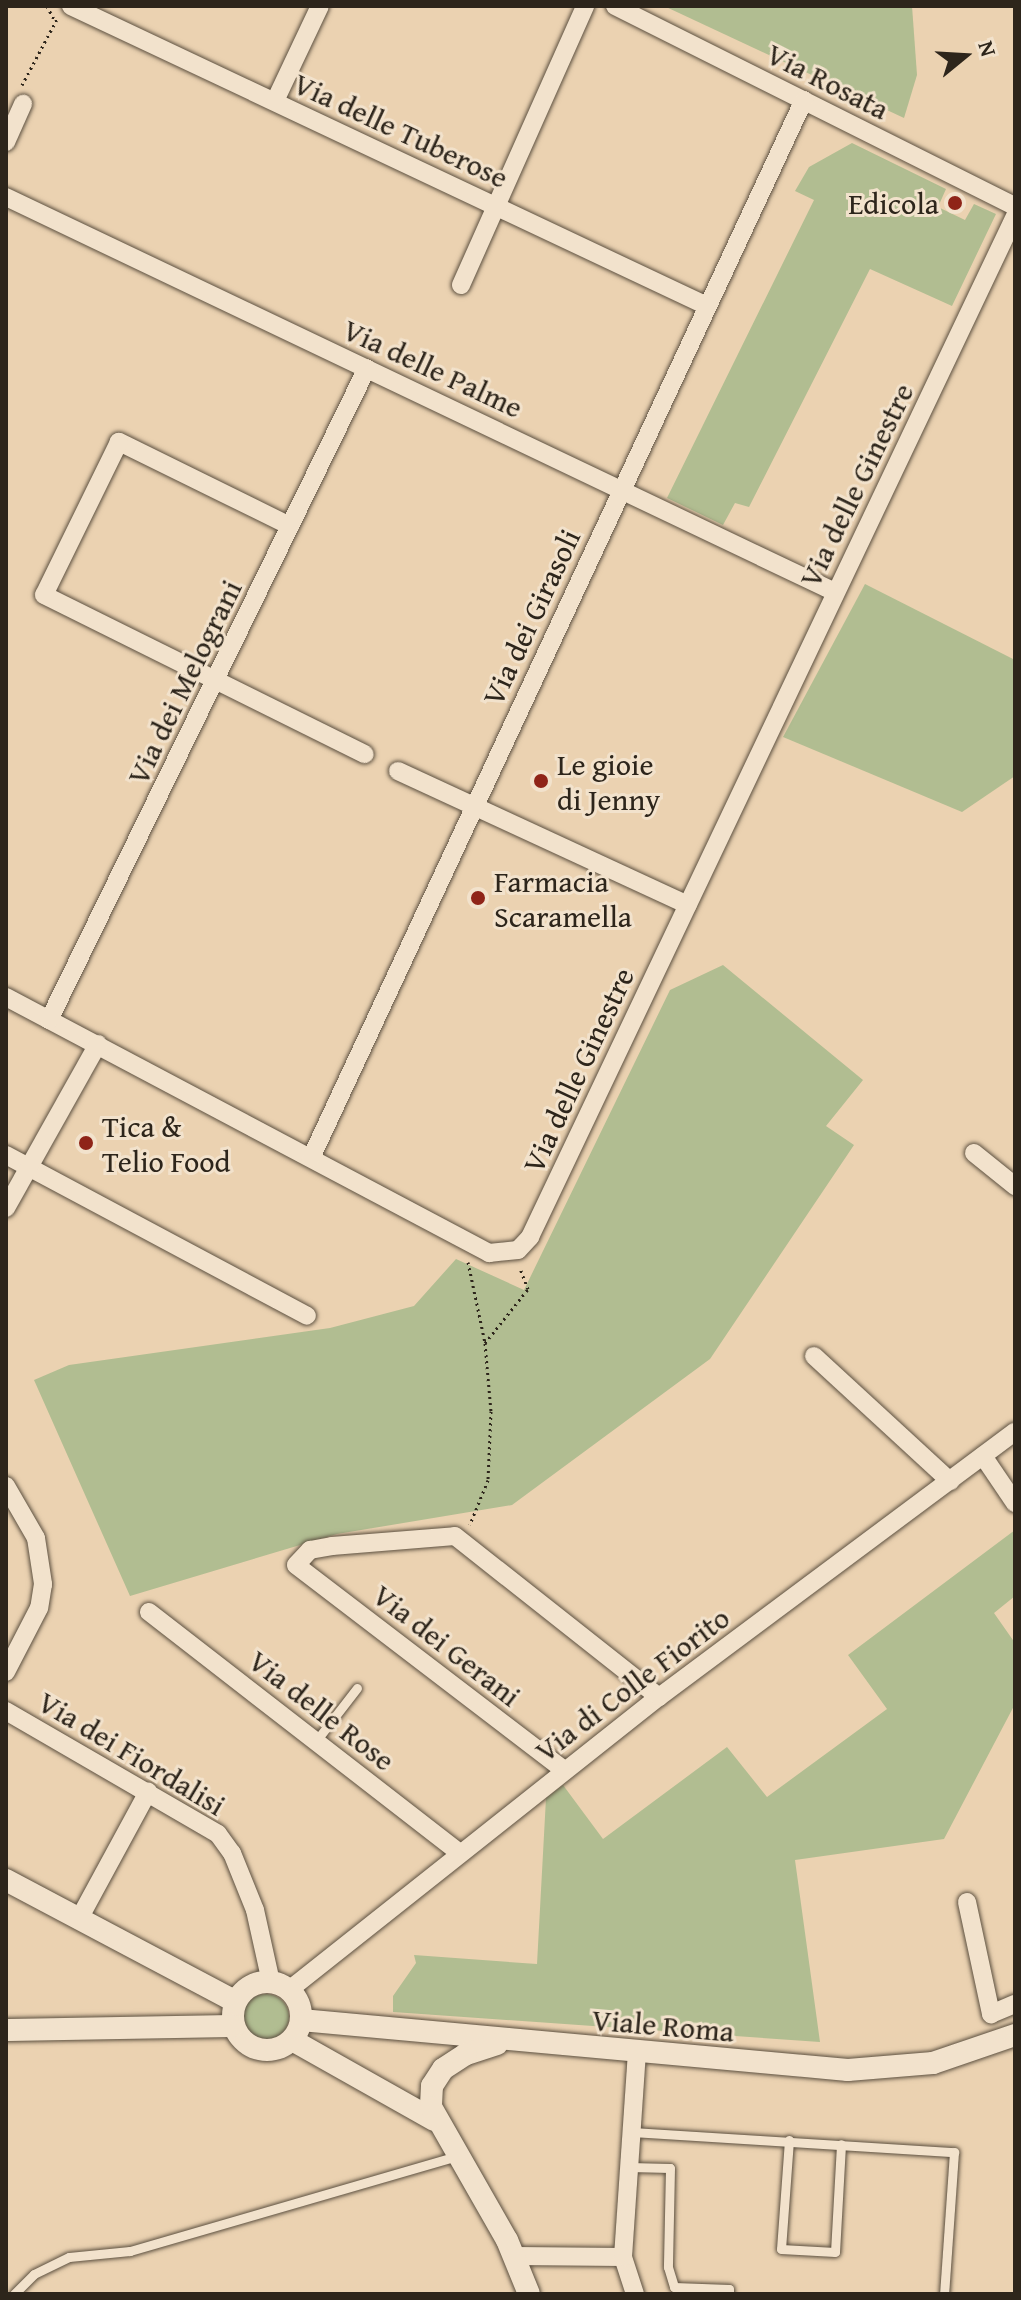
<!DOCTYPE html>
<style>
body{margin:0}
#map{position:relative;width:1021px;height:2300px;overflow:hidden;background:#ebd2b1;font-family:"Gentium Book Plus",serif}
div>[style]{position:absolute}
.green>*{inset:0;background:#b1bd91}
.round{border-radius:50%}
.path>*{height:3px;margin-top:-1.5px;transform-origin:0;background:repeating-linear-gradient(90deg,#2d251b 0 2px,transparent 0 6px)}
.roads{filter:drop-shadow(0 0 2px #5c5040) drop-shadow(0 0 2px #5c5040)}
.service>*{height:9px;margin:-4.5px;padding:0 4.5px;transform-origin:4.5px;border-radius:4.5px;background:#f2e2cc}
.minor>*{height:18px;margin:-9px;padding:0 9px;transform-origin:9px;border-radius:9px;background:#f2e2cc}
.tertiary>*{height:22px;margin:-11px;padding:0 11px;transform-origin:11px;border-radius:11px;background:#f2e2cc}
.tertiary>.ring{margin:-11px;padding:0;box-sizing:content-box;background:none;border:22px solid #f2e2cc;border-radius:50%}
.dots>*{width:22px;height:22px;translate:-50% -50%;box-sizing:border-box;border:4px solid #f2e2cc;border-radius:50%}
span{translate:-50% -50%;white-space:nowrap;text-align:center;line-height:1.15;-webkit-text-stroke:6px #f2e2cc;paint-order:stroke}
.street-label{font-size:30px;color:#2d251b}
.poi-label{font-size:30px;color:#2d251b}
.right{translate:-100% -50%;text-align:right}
.left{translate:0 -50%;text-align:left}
.frame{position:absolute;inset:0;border:8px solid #2d251b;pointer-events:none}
.north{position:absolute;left:925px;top:16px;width:80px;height:80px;-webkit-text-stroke:6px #f2e2cc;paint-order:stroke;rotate:72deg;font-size:22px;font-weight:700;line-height:32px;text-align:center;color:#2d251b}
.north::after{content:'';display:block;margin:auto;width:28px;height:36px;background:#2d251b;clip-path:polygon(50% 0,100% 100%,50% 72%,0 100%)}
</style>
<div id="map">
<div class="green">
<div style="clip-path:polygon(664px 6px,912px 6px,917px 75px,904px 118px)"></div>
<div style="clip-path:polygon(852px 143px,946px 189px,938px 207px,965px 220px,974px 204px,996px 214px,952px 306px,870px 269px,749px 507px,735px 503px,723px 525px,667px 498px,814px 200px,795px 191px,809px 167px)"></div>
<div style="clip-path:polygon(865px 584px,1015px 660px,1015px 776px,962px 812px,783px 737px)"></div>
<div style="clip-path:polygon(723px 965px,863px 1080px,826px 1126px,854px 1145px,710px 1359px,512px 1505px,337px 1534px,130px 1596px,34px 1380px,69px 1365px,330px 1328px,414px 1306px,456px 1259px,524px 1290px,670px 990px)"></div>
<div style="clip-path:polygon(1015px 1530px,1015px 1596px,994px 1613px,1015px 1643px,1015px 1704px,944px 1839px,795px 1860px,820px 2042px,393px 2012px,393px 1996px,416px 1963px,414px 1955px,537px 1964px,546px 1798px,563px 1785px,603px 1839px,727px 1747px,767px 1797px,887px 1709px,848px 1655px)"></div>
<div class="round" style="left:243px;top:1994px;width:46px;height:46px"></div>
</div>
<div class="path">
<div style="left:47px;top:6px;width:15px;rotate:62deg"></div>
<div style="left:22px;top:85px;width:77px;rotate:-62.1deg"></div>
<div style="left:468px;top:1262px;width:83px;rotate:78.1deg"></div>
<div style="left:485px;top:1343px;width:68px;rotate:85deg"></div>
<div style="left:491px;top:1411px;width:69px;rotate:92.5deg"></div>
<div style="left:488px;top:1480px;width:48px;rotate:112.2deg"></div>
<div style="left:485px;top:1343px;width:69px;rotate:-51.5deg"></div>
<div style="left:528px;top:1289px;width:22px;rotate:-111deg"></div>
</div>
<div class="roads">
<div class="service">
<div style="left:316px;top:1741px;width:67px;rotate:-52.3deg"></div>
<div style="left:632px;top:2132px;width:323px;rotate:3.6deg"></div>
<div style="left:954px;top:2152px;width:142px;rotate:94deg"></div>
<div style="left:789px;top:2140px;width:109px;rotate:94.2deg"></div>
<div style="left:781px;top:2249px;width:54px;rotate:3.2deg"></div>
<div style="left:835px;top:2252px;width:108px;rotate:-86.8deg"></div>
<div style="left:629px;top:2167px;width:41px;rotate:1.4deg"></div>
<div style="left:670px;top:2168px;width:99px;rotate:91.2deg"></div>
<div style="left:668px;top:2267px;width:21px;rotate:73deg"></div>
<div style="left:674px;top:2287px;width:55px;rotate:2.1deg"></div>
<div style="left:729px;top:2289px;width:5px;rotate:90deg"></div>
<div style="left:14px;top:2294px;width:28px;rotate:-45deg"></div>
<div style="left:34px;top:2274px;width:39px;rotate:-26deg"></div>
<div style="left:69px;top:2257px;width:61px;rotate:-5.6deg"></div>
<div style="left:130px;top:2251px;width:341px;rotate:-16.2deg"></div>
</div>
<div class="minor">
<div style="left:71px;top:6px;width:703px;rotate:25.25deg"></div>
<div style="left:615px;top:6px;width:447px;rotate:26.6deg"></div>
<div style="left:275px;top:101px;width:105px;rotate:-64.7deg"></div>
<div style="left:6px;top:142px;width:42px;rotate:-65.9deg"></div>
<div style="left:6px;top:197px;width:918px;rotate:25.48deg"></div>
<div style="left:461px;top:285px;width:305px;rotate:-66deg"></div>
<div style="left:290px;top:526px;width:191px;rotate:-153.8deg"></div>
<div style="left:119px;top:442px;width:170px;rotate:116.1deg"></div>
<div style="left:44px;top:595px;width:358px;rotate:26.4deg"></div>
<div style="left:398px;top:771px;width:319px;rotate:24.8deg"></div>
<div style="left:6px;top:997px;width:547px;rotate:27.92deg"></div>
<div style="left:489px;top:1253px;width:29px;rotate:-6deg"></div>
<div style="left:518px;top:1250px;width:18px;rotate:-47deg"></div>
<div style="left:530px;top:1237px;width:1130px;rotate:-64.59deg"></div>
<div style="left:49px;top:1020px;width:725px;rotate:-64deg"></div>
<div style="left:974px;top:1153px;width:53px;rotate:38.8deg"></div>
<div style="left:6px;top:1155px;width:341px;rotate:28.1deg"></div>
<div style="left:311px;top:1158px;width:1167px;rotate:-65.02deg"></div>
<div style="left:6px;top:1208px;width:188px;rotate:-60.7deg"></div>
<div style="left:814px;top:1356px;width:185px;rotate:42.6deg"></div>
<div style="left:983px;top:1456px;width:57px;rotate:55.8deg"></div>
<div style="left:6px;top:1486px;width:60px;rotate:60deg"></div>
<div style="left:36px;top:1538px;width:47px;rotate:81.3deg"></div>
<div style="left:43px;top:1584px;width:24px;rotate:99deg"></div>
<div style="left:39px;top:1608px;width:72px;rotate:117.3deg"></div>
<div style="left:149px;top:1612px;width:393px;rotate:37.8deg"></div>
<div style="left:6px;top:1711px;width:245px;rotate:30.1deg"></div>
<div style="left:218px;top:1834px;width:24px;rotate:54deg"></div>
<div style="left:232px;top:1853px;width:61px;rotate:68deg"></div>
<div style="left:255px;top:1910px;width:74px;rotate:77.5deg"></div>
<div style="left:564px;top:1770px;width:337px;rotate:-142.6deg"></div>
<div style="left:296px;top:1565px;width:21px;rotate:-47deg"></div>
<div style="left:310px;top:1550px;width:22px;rotate:-10deg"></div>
<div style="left:332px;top:1546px;width:123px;rotate:-4.6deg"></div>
<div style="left:455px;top:1536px;width:260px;rotate:38.3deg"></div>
<div style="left:967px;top:1902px;width:115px;rotate:77.9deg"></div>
<div style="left:991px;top:2014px;width:26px;rotate:-23deg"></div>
<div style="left:79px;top:1919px;width:145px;rotate:-61.5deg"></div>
<div style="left:289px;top:1990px;width:472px;rotate:-38.4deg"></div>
<div style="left:659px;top:1697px;width:444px;rotate:-36.7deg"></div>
<div style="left:515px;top:2256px;width:108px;rotate:0.5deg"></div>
<div style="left:635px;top:2294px;width:39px;rotate:-108deg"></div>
<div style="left:623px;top:2257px;width:204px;rotate:-86.1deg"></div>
</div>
<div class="tertiary">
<div style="left:6px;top:1880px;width:260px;rotate:27.9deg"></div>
<div class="ring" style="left:233px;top:1982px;width:46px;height:46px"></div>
<div style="left:301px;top:2020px;width:549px;rotate:5.22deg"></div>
<div style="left:848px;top:2070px;width:85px;rotate:-4.7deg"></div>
<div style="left:933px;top:2063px;width:87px;rotate:-18.9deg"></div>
<div style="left:6px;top:2030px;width:228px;rotate:-1deg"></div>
<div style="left:292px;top:2040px;width:163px;rotate:29.4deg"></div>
<div style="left:497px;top:2044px;width:33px;rotate:162deg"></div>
<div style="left:466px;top:2054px;width:27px;rotate:147deg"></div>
<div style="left:443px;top:2069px;width:20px;rotate:123deg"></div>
<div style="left:432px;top:2086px;width:21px;rotate:93deg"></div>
<div style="left:431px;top:2107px;width:153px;rotate:60.3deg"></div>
<div style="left:507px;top:2240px;width:58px;rotate:67.8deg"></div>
</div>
</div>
<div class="dots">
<div style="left:955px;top:203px;background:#8f2418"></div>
<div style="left:541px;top:781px;background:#8f2418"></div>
<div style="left:478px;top:898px;background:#8f2418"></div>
<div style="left:86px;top:1143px;background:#8f2418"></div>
</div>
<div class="street-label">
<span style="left:828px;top:81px;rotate:27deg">Via Rosata</span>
<span style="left:401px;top:130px;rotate:25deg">Via delle Tuberose</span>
<span style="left:433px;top:368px;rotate:25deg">Via delle Palme</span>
<span style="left:856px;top:485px;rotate:-64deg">Via delle Ginestre</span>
<span style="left:531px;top:617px;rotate:-65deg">Via dei Girasoli</span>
<span style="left:184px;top:682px;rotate:-64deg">Via dei Melograni</span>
<span style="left:578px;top:1070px;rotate:-65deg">Via delle Ginestre</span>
<span style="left:447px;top:1645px;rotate:38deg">Via dei Gerani</span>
<span style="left:632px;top:1684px;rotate:-37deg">Via di Colle Fiorito</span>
<span style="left:322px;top:1710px;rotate:38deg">Via delle Rose</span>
<span style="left:132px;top:1753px;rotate:31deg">Via dei Fiordalisi</span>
<span style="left:663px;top:2025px;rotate:5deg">Viale Roma</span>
</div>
<div class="poi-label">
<span class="right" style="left:939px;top:203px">Edicola</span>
<span class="left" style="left:557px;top:781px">Le gioie<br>di Jenny</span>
<span class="left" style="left:494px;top:898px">Farmacia<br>Scaramella</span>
<span class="left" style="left:102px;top:1143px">Tica &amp;<br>Telio Food</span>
</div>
<div class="frame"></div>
<div class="north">N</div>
</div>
